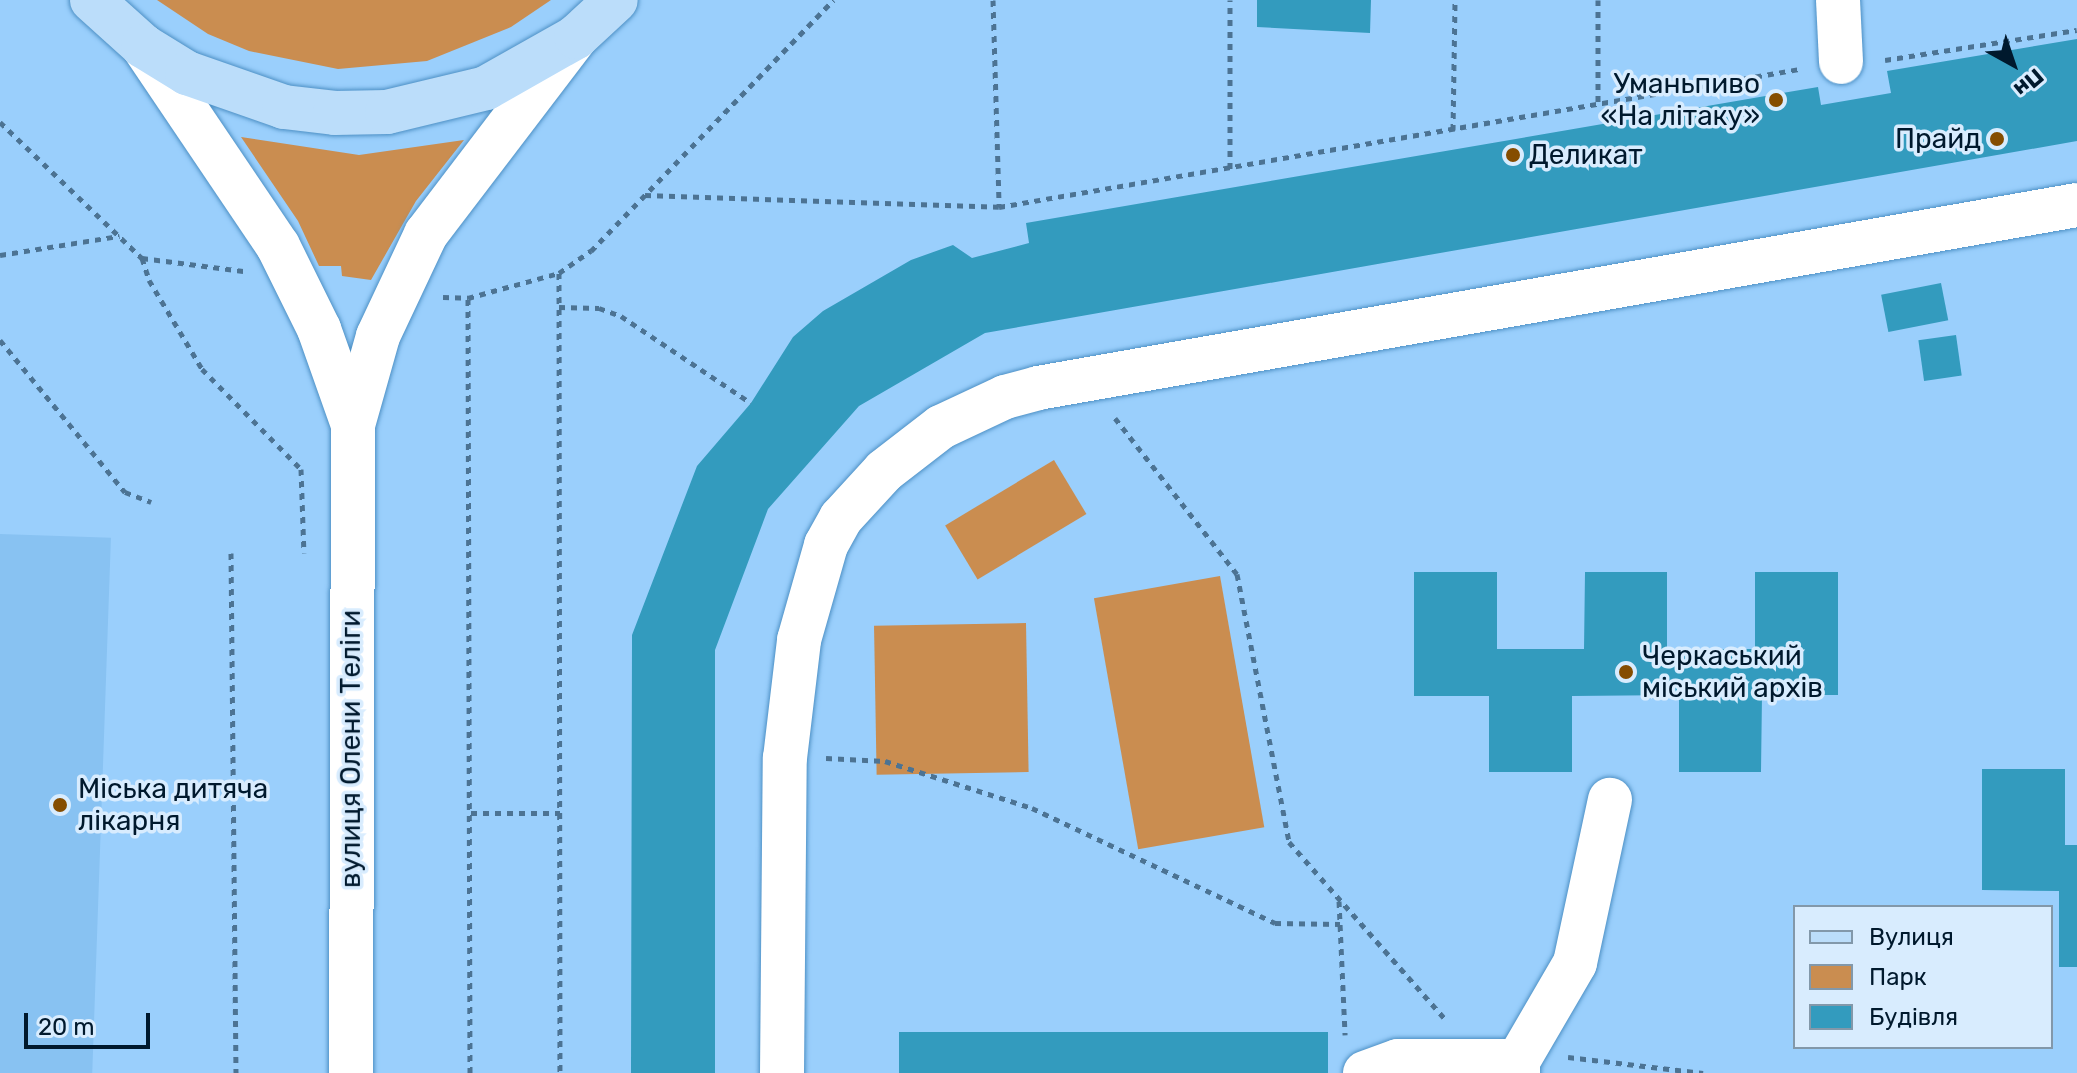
<!DOCTYPE html>
<meta charset="utf-8">
<style>
body{margin:0}
#map{position:relative;width:2077px;height:1073px;overflow:hidden;background:#9acffc;font-family:Rubik,sans-serif}
div>[style]{position:absolute}
.built>*{inset:0;background:#88c2f2;transform-origin:0 0}
.green>*{inset:0;background:#ca8d50;transform-origin:0 0}
.building>*{inset:0;background:#339bbe;transform-origin:0 0}
.path>*{height:5px;margin-top:-2.5px;transform-origin:0;background:repeating-linear-gradient(90deg,#4c7393 0 6px,transparent 0 12px)}
.roads{filter:drop-shadow(0 0 2px #4d90c5) drop-shadow(0 0 2px #4d90c5)}
.minor>*{height:44px;margin:-22px;padding:0 22px;transform-origin:22px;border-radius:22px;background:#fff}
.major>*{height:44px;margin:-22px;padding:0 22px;transform-origin:22px;border-radius:22px;background:#bbddfa}
.dots>*{width:22px;height:22px;translate:-50% -50%;box-sizing:border-box;border:4px solid #d8ecfe;border-radius:50%}
span{translate:-50% -50%;white-space:nowrap;text-align:center;line-height:1.15;-webkit-text-stroke:7px #d8ecfe;paint-order:stroke}
.poi-label{font-size:28px;color:#00192d}
.right{translate:-100% -50%;text-align:right}
.left{translate:0 -50%;text-align:left}
.street-label{font-size:28px;color:#00192d}
.legend{position:absolute;left:1793px;top:905px;width:260px;height:144px;box-sizing:border-box;background:#d8ecfe;border:2px solid #8298aa;margin:0;padding:10px 14px;list-style:none;font-size:24px;color:#00192d}
.legend li{display:flex;align-items:center;gap:16px;height:40px}
.legend b{width:40px;border:2px solid #8298aa}
.north{position:absolute;left:1973px;top:24px;width:80px;height:80px;-webkit-text-stroke:6px #d8ecfe;paint-order:stroke;rotate:140deg;font-size:22px;font-weight:700;line-height:32px;text-align:center;color:#00192d}
.north::after{content:'';display:block;margin:auto;width:28px;height:36px;background:#00192d;clip-path:polygon(50% 0,100% 100%,50% 72%,0 100%)}
.scale{position:absolute;left:24px;top:1013px;width:126px;height:36px;box-sizing:border-box;border:4px solid #00192d;border-top:0;padding-left:10px;font-size:24px;line-height:28px;white-space:nowrap;color:#00192d;-webkit-text-stroke:6px #d8ecfe;paint-order:stroke}
</style>
<div id="map">
<div class="built">
<div style="left:0;top:534px;width:111px;height:539px;rotate:2deg"></div>
</div>
<div class="green">
<div style="clip-path:polygon(157px 0,551px 0,511px 27px,427px 61px,338px 69px,249px 51px,208px 34px)"></div>
<div style="clip-path:polygon(241px 137px,359px 155px,464px 140px,416px 201px,371px 280px,342px 276px,341px 266px,319px 266px,298px 221px)"></div>
<div style="left:1054px;top:460px;width:63px;height:127px;rotate:59deg"></div>
<div style="left:1220px;top:576px;width:255px;height:128px;rotate:80deg"></div>
<div style="left:1026px;top:623px;width:149px;height:152px;rotate:89deg"></div>
</div>
<div class="building">
<div style="clip-path:polygon(1257px 0,1371px 0,1370px 33px,1257px 27px)"></div>
<div style="clip-path:polygon(2077px 39px,2077px 141px,985px 333px,859px 406px,768px 509px,715px 650px,715px 1073px,631px 1073px,632px 635px,697px 466px,751px 403px,793px 337px,823px 311px,911px 260px,953px 245px,972px 258px,1029px 243px,1026px 223px,1818px 87px,1821px 105px,1891px 93px,1887px 71px)"></div>
<div style="left:1941px;top:283px;width:38px;height:61px;rotate:79deg"></div>
<div style="left:1956px;top:335px;width:41px;height:38px;rotate:82deg"></div>
<div style="clip-path:polygon(1414px 572px,1497px 572px,1497px 649px,1584px 649px,1585px 572px,1667px 572px,1667px 649px,1755px 649px,1755px 572px,1838px 572px,1838px 695px,1762px 695px,1761px 772px,1679px 772px,1679px 695px,1572px 696px,1572px 772px,1489px 772px,1489px 696px,1414px 696px)"></div>
<div style="clip-path:polygon(1982px 769px,2065px 769px,2065px 845px,2077px 845px,2077px 967px,2059px 967px,2059px 891px,1982px 890px)"></div>
<div style="left:899px;top:1032px;width:429px;height:41px"></div>
</div>
<div class="path">
<div style="left:993px;top:0;width:207px;rotate:88.3deg"></div>
<div style="left:1598px;top:0;width:105px;rotate:90deg"></div>
<div style="left:1885px;top:60px;width:194px;rotate:-8.9deg"></div>
<div style="left:0;top:122px;width:197px;rotate:43.8deg"></div>
<div style="left:142px;top:258px;width:102px;rotate:7.3deg"></div>
<div style="left:1453px;top:130px;width:130px;rotate:-89.1deg"></div>
<div style="left:1230px;top:169px;width:169px;rotate:-90deg"></div>
<div style="left:645px;top:195px;width:354px;rotate:1.9deg"></div>
<div style="left:999px;top:207px;width:813px;rotate:-9.78deg"></div>
<div style="left:0;top:255px;width:121px;rotate:-9.1deg"></div>
<div style="left:142px;top:258px;width:23px;rotate:72deg"></div>
<div style="left:149px;top:280px;width:104px;rotate:59.2deg"></div>
<div style="left:202px;top:369px;width:141px;rotate:45.3deg"></div>
<div style="left:301px;top:469px;width:84px;rotate:88deg"></div>
<div style="left:559px;top:273px;width:800px;rotate:89.93deg"></div>
<div style="left:443px;top:297px;width:25px;rotate:2deg"></div>
<div style="left:559px;top:307px;width:40px;rotate:1.4deg"></div>
<div style="left:599px;top:308px;width:23px;rotate:20deg"></div>
<div style="left:621px;top:316px;width:156px;rotate:33.8deg"></div>
<div style="left:0;top:340px;width:197px;rotate:50.6deg"></div>
<div style="left:125px;top:492px;width:28px;rotate:21deg"></div>
<div style="left:1115px;top:418px;width:198px;rotate:52deg"></div>
<div style="left:1237px;top:574px;width:273px;rotate:79deg"></div>
<div style="left:1289px;top:842px;width:235px;rotate:48.6deg"></div>
<div style="left:231px;top:553px;width:520px;rotate:89.45deg"></div>
<div style="left:826px;top:758px;width:59px;rotate:2.9deg"></div>
<div style="left:885px;top:761px;width:154px;rotate:17.7deg"></div>
<div style="left:1032px;top:808px;width:269px;rotate:25.3deg"></div>
<div style="left:1275px;top:923px;width:65px;rotate:0.9deg"></div>
<div style="left:471px;top:813px;width:89px"></div>
<div style="left:1339px;top:901px;width:134px;rotate:87.4deg"></div>
<div style="left:1568px;top:1057px;width:136px;rotate:6.8deg"></div>
<div style="left:470px;top:1073px;width:775px;rotate:-90.15deg"></div>
<div style="left:468px;top:298px;width:94px;rotate:-15.4deg"></div>
<div style="left:559px;top:273px;width:39px;rotate:-35deg"></div>
<div style="left:591px;top:251px;width:349px;rotate:-46deg"></div>
</div>
<div class="roads">
<div class="minor">
<div style="left:1838px;top:0;width:62px;rotate:87.2deg"></div>
<div style="left:143px;top:46px;width:241px;rotate:56deg"></div>
<div style="left:278px;top:246px;width:93px;rotate:63.7deg"></div>
<div style="left:319px;top:329px;width:102px;rotate:70.5deg"></div>
<div style="left:351px;top:1073px;width:648px;rotate:-89.82deg"></div>
<div style="left:353px;top:425px;width:92px;rotate:-74.3deg"></div>
<div style="left:378px;top:336px;width:113px;rotate:-64.8deg"></div>
<div style="left:426px;top:234px;width:248px;rotate:-52.7deg"></div>
<div style="left:782px;top:1073px;width:315px;rotate:-89.5deg"></div>
<div style="left:785px;top:758px;width:119px;rotate:-83.2deg"></div>
<div style="left:799px;top:640px;width:99px;rotate:-74.1deg"></div>
<div style="left:826px;top:545px;width:31px;rotate:-61deg"></div>
<div style="left:841px;top:518px;width:64px;rotate:-47.5deg"></div>
<div style="left:884px;top:471px;width:72px;rotate:-37.7deg"></div>
<div style="left:941px;top:427px;width:71px;rotate:-25.1deg"></div>
<div style="left:1005px;top:397px;width:34px;rotate:-15deg"></div>
<div style="left:1038px;top:388px;width:1055px;rotate:-9.99deg"></div>
<div style="left:1365px;top:1073px;width:35px;rotate:-20deg"></div>
<div style="left:1398px;top:1061px;width:120px"></div>
<div style="left:1518px;top:1073px;width:12px;rotate:-90deg"></div>
<div style="left:1518px;top:1061px;width:113px;rotate:-59.8deg"></div>
<div style="left:1575px;top:963px;width:167px;rotate:-77.9deg"></div>
</div>
<div class="major">
<div style="left:92px;top:0;width:69px;rotate:42deg"></div>
<div style="left:143px;top:46px;width:52px;rotate:31.5deg"></div>
<div style="left:187px;top:73px;width:103px;rotate:19.3deg"></div>
<div style="left:284px;top:107px;width:51px;rotate:6.7deg"></div>
<div style="left:335px;top:113px;width:52px;rotate:-1.1deg"></div>
<div style="left:387px;top:112px;width:102px;rotate:-13.6deg"></div>
<div style="left:486px;top:88px;width:103px;rotate:-29.5deg"></div>
<div style="left:576px;top:37px;width:54px;rotate:-42.8deg"></div>
</div>
</div>
<div class="dots">
<div style="left:1776px;top:100px;background:#854d00"></div>
<div style="left:1997px;top:139px;background:#854d00"></div>
<div style="left:1513px;top:155px;background:#854d00"></div>
<div style="left:1626px;top:672px;background:#854d00"></div>
<div style="left:60px;top:805px;background:#854d00"></div>
</div>
<div class="poi-label">
<span class="right" style="left:1760px;top:100px">Уманьпиво<br>«На літаку»</span>
<span class="right" style="left:1981px;top:139px">Прайд</span>
<span class="left" style="left:1529px;top:155px">Деликат</span>
<span class="left" style="left:1642px;top:672px">Черкаський<br>міський архів</span>
<span class="left" style="left:78px;top:805px">Міська дитяча<br>лікарня</span>
</div>
<div class="street-label">
<span style="left:351px;top:749px;rotate:-90deg">вулиця Олени Теліги</span>
</div>
<ul class="legend">
<li><b style="height:10px;background:#bbddfa"></b>Вулиця</li>
<li><b style="height:22px;background:#ca8d50"></b>Парк</li>
<li><b style="height:22px;background:#339bbe"></b>Будівля</li>
</ul>
<div class="north">Пн</div>
<div class="scale">20 m</div>
</div>
